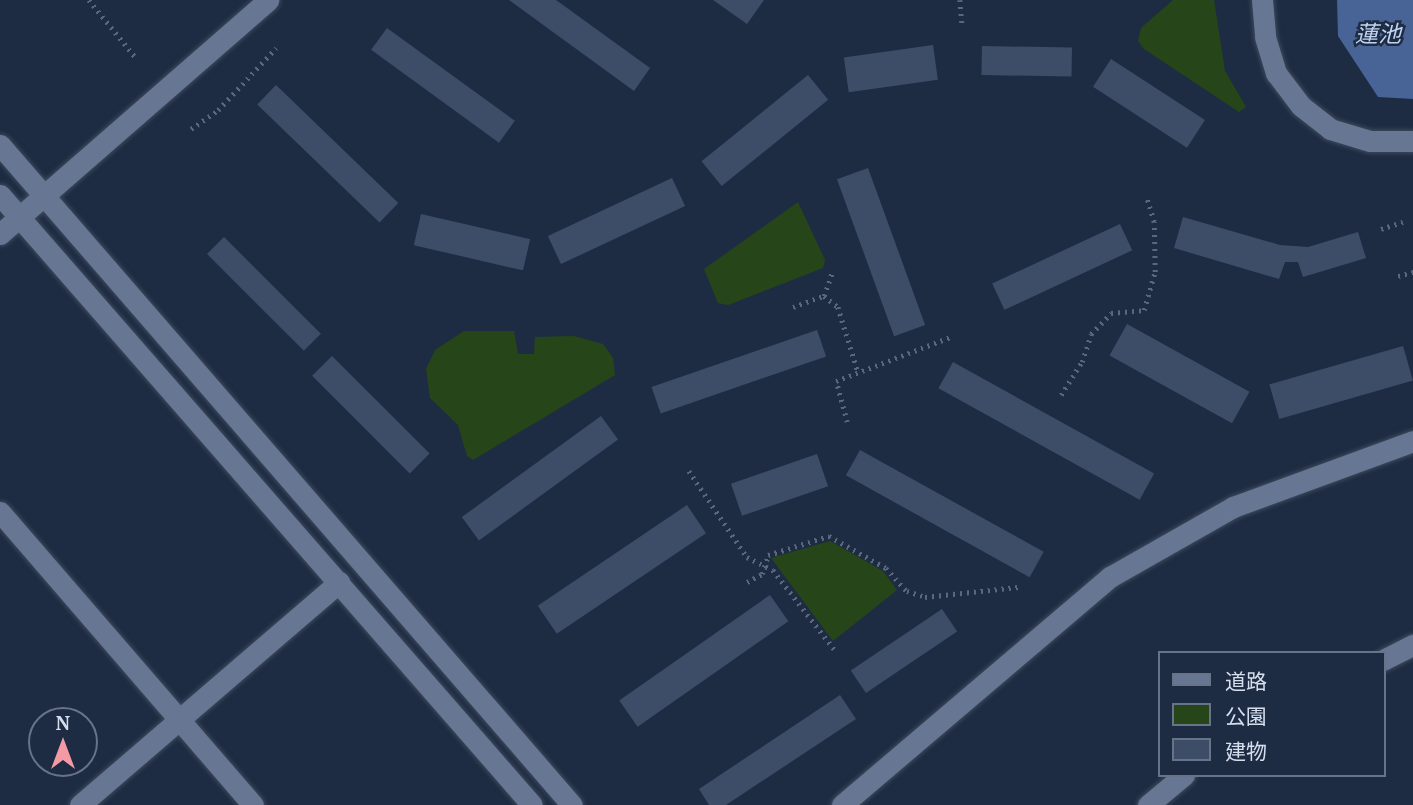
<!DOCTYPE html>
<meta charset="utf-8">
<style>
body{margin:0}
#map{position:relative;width:1413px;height:805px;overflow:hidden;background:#1e2c43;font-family:"PT Serif","Noto Sans JP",serif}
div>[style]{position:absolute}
.green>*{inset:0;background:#264619}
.water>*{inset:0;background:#486396}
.building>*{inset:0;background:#3e4d67;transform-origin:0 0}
.path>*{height:4.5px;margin-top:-2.25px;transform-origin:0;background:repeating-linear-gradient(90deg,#5b677c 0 2px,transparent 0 7px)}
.roads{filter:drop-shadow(0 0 2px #3d495c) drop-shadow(0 0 2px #3d495c)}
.minor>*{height:21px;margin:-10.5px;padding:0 10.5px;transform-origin:10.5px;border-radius:10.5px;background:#677793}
span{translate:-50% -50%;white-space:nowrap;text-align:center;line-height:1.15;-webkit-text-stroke:5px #1e2c43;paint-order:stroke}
.water-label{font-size:23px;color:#c1d3f2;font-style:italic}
.legend{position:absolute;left:1158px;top:651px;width:228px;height:126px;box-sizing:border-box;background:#1e2c43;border:2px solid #677387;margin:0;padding:9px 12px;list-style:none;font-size:21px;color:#d5deed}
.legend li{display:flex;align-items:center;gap:14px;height:35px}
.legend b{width:35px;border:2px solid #677387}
.north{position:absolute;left:28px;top:707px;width:70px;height:70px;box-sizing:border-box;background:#1e2c43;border:2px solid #677387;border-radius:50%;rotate:0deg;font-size:19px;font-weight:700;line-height:28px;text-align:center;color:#d5deed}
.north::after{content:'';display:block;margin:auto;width:24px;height:32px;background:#f49aa5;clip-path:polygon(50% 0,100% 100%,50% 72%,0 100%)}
</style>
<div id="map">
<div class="green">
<div style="clip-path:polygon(1173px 0,1214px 0,1225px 71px,1246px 107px,1239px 112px,1144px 49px,1138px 41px,1141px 28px)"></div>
<div style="clip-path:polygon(798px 202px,825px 260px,823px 268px,728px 305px,718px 303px,704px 269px)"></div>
<div style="clip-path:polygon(464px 331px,514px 331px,518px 354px,534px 354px,535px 337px,574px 336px,603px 344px,613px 358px,615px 375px,473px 460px,467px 456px,458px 425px,430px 398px,426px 369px,435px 350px)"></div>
<div style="clip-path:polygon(830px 541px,883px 571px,897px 590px,833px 641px,771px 558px)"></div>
</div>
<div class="water">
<div style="clip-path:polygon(1337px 0,1413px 0,1413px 99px,1378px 97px,1338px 36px)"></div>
</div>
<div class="building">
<div style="clip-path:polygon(509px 0,556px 0,650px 68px,634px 91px)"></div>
<div style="clip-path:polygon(713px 0,764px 0,747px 24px)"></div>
<div style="left:387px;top:28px;width:158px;height:27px;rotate:36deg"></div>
<div style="left:933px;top:45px;width:35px;height:90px;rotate:82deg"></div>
<div style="left:982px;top:46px;width:90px;height:29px;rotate:1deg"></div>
<div style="left:1111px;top:59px;width:112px;height:33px;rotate:33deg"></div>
<div style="left:808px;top:75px;width:32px;height:137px;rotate:51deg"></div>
<div style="left:276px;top:85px;width:170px;height:27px;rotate:44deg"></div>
<div style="left:868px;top:168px;width:167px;height:33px;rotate:70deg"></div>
<div style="left:672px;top:178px;width:31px;height:137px;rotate:65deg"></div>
<div style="left:421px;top:214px;width:112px;height:32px;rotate:13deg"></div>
<div style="clip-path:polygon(1183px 217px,1280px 245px,1308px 247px,1358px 232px,1366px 258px,1303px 277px,1298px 262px,1285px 262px,1279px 279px,1174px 248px)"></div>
<div style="left:1120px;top:224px;width:29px;height:141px;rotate:65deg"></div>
<div style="left:224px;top:237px;width:137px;height:24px;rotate:45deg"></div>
<div style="left:1127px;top:324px;width:140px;height:36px;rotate:29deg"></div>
<div style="left:817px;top:330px;width:28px;height:175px;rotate:71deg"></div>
<div style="left:1403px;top:346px;width:36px;height:139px;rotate:74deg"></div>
<div style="left:332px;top:356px;width:138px;height:28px;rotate:45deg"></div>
<div style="left:953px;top:362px;width:230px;height:30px;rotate:29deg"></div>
<div style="left:601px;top:416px;width:29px;height:172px;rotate:54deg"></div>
<div style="left:860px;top:450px;width:210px;height:29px;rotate:29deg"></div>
<div style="left:817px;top:454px;width:34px;height:91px;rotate:71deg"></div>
<div style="left:687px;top:505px;width:34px;height:180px;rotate:56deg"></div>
<div style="left:770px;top:595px;width:32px;height:184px;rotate:55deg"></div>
<div style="left:942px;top:609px;width:27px;height:110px;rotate:56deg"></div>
<div style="clip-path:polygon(840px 695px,856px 719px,726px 805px,709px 805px,699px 789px)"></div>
</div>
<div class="path">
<div style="left:89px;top:0;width:76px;rotate:50.9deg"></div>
<div style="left:960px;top:0;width:24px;rotate:85deg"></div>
<div style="left:191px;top:129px;width:33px;rotate:-35deg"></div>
<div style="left:218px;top:110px;width:85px;rotate:-46.9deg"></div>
<div style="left:1381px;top:229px;width:23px;rotate:-18deg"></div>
<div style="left:1398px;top:276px;width:16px;rotate:-15deg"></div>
<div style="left:824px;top:296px;width:24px;rotate:-71deg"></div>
<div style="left:793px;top:307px;width:33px;rotate:-20deg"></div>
<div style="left:824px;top:296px;width:18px;rotate:38deg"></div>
<div style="left:838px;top:307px;width:68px;rotate:72.9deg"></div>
<div style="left:1061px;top:395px;width:39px;rotate:-58deg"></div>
<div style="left:1082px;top:362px;width:29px;rotate:-72deg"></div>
<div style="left:1091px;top:334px;width:29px;rotate:-46deg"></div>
<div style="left:1111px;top:313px;width:33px;rotate:-5deg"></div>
<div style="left:1144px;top:310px;width:40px;rotate:-74deg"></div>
<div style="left:1155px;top:272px;width:50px;rotate:-91.1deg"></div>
<div style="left:1154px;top:222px;width:27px;rotate:-107deg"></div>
<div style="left:847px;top:422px;width:42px;rotate:-105deg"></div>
<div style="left:836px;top:381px;width:125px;rotate:-21deg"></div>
<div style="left:689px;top:471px;width:104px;rotate:56deg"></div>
<div style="left:747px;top:557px;width:29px;rotate:27deg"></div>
<div style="left:773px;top:570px;width:100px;rotate:52.3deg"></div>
<div style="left:747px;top:582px;width:17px;rotate:-28deg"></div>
<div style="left:762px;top:574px;width:20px;rotate:-72deg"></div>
<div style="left:768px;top:555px;width:64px;rotate:-17.3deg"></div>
<div style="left:829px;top:536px;width:65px;rotate:29.3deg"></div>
<div style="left:886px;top:568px;width:31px;rotate:48deg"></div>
<div style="left:907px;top:591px;width:19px;rotate:18deg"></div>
<div style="left:925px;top:597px;width:94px;rotate:-6.1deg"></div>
</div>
<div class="roads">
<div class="minor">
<div style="left:1262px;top:0;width:37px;rotate:85deg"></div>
<div style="left:1265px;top:37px;width:38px;rotate:73deg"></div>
<div style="left:1276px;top:73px;width:41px;rotate:52.9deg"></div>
<div style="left:1301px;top:106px;width:37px;rotate:38deg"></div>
<div style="left:1330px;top:129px;width:42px;rotate:16.7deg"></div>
<div style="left:1370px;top:141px;width:43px"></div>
<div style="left:0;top:145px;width:873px;rotate:49.09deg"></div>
<div style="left:0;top:195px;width:809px;rotate:48.91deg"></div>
<div style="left:0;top:234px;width:356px;rotate:-41.1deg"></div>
<div style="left:0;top:512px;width:387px;rotate:49.2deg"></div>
<div style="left:1383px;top:660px;width:34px;rotate:-27deg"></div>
<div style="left:80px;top:805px;width:342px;rotate:-40.7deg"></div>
<div style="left:842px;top:805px;width:352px;rotate:-40.4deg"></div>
<div style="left:1110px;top:577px;width:142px;rotate:-29.6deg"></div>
<div style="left:1233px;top:507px;width:192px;rotate:-20.1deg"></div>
<div style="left:1148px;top:805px;width:47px;rotate:-39.8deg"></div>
</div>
</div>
<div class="water-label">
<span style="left:1378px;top:34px">蓮池</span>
</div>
<ul class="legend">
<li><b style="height:9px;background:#677793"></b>道路</li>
<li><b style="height:19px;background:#264619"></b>公園</li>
<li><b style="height:19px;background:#3e4d67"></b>建物</li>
</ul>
<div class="north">N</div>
</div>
